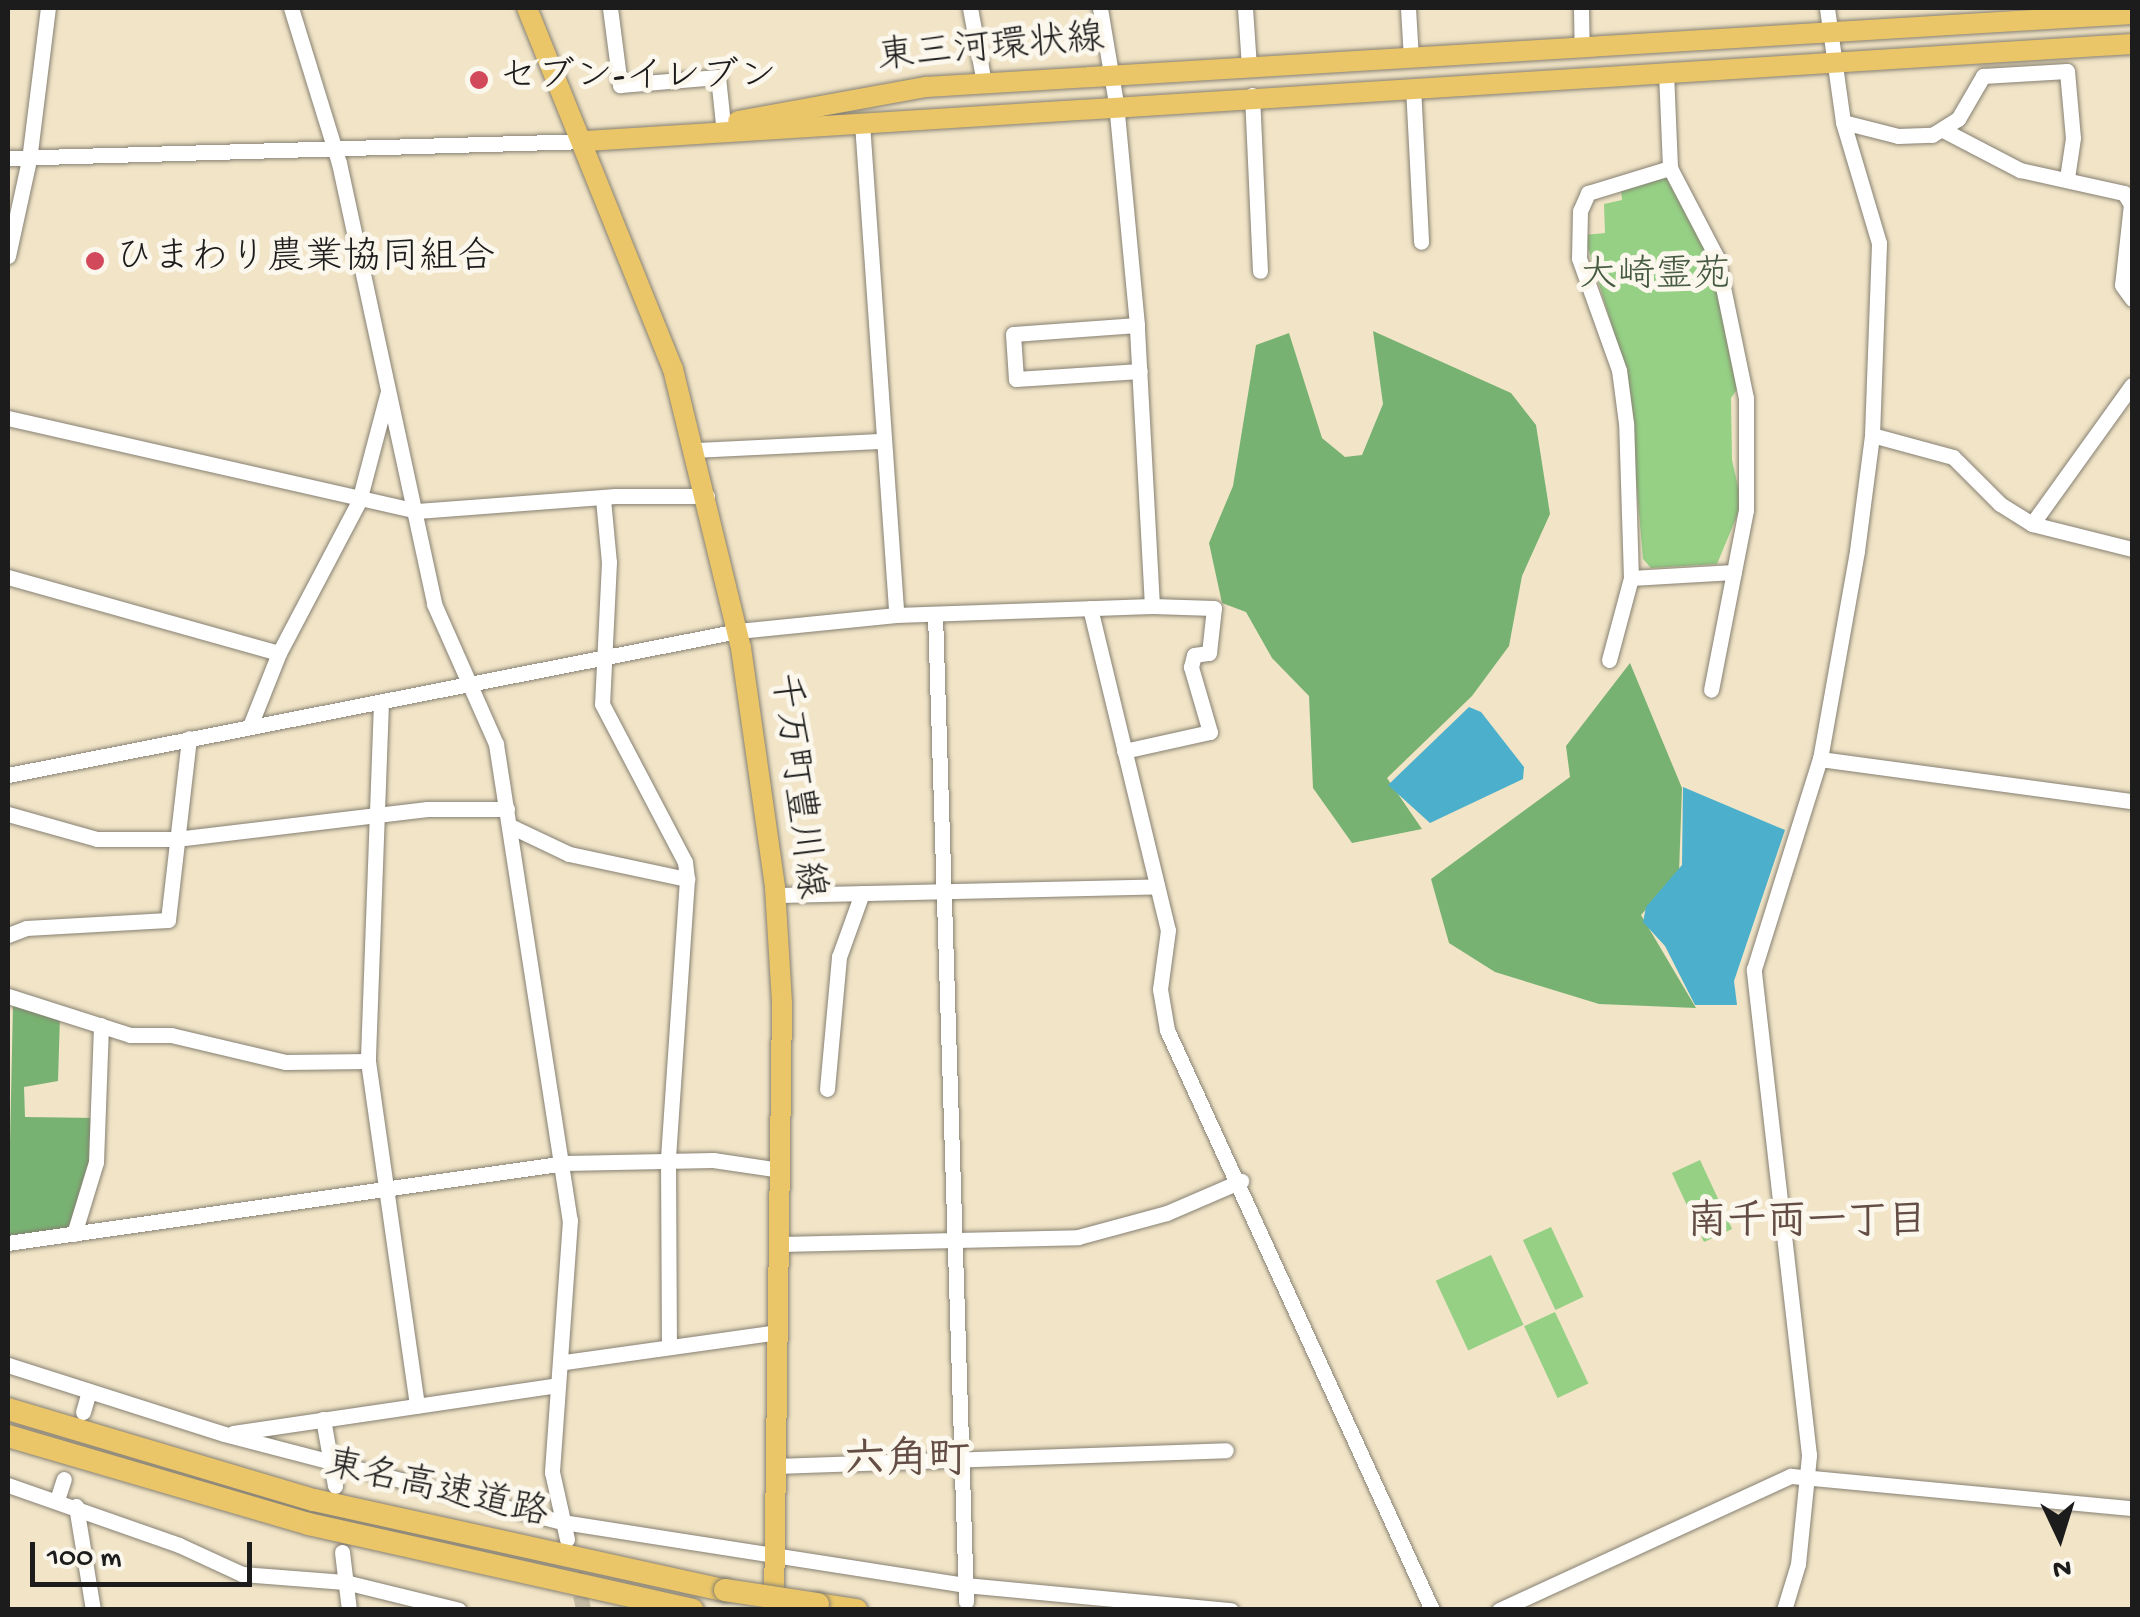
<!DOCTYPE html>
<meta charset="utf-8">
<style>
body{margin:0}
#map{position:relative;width:2140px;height:1617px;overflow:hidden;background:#f1e4c7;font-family:"Gochi Hand","Klee One",sans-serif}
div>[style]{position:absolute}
.green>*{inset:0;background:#95d085;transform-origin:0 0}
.forest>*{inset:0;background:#78b272}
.water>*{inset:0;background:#4cafcb}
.minor-tunnel>*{height:15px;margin-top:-7.5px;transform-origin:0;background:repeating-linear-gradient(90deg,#c6bca5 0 15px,transparent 0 23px)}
.roads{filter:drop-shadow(0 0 2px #868072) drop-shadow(0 0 2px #868072)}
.minor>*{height:15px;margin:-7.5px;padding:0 7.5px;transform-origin:7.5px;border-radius:7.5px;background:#fff}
.major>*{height:20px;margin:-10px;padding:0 10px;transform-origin:10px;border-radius:10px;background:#ebc669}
.highway>*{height:22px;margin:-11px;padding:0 11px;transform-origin:11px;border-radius:11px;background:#ebc669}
.bridges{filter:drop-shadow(0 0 2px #868072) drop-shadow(0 0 2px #868072)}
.highway-bridge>*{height:22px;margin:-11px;padding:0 11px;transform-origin:11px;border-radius:11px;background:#ebc669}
.dots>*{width:28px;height:28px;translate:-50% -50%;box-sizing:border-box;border:5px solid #fbf7ec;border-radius:50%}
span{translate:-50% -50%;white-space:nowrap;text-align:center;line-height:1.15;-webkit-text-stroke:10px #fbf7ec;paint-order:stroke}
.street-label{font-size:38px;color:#1c1c1c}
.poi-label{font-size:38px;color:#1c1c1c}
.left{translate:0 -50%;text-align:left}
.park-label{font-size:38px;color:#465b41}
.neighbourhood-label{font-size:40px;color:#634d45;font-weight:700}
.quarter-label{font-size:42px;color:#634d45;font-weight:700}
.frame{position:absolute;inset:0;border:10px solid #1c1c1c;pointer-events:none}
.north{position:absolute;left:2010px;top:1487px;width:100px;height:100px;-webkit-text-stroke:8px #fbf7ec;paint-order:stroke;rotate:176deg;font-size:28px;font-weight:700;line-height:40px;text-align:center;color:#1c1c1c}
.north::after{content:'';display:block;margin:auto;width:35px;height:45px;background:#1c1c1c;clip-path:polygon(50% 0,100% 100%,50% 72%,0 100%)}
.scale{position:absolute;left:30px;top:1542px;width:222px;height:45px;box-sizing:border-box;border:5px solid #1c1c1c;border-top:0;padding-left:12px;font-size:30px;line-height:35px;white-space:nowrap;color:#1c1c1c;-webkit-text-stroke:8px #fbf7ec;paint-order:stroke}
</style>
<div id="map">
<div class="green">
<div style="clip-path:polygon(1666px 177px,1707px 254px,1719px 300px,1738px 388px,1731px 398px,1732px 460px,1742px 504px,1717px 564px,1651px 568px,1643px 559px,1627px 375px,1584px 235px,1605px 233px,1604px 204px,1622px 200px,1621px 190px)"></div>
<div style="left:1700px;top:1160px;width:76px;height:31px;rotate:65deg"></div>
<div style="left:1551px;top:1227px;width:77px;height:31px;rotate:65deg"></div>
<div style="left:1491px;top:1255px;width:77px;height:61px;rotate:65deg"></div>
<div style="left:1555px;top:1312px;width:79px;height:34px;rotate:65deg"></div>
</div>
<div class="forest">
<div style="clip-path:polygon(1373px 331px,1511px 393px,1536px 425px,1550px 514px,1522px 576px,1509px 646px,1472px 696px,1387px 778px,1422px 829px,1352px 843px,1313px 788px,1309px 696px,1272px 658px,1246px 612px,1222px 603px,1209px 543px,1233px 486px,1256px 345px,1289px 333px,1322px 438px,1345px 457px,1362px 455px,1383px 404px)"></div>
<div style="clip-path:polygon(1630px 663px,1682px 788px,1679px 873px,1641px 915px,1696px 1008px,1599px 1004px,1495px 972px,1449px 943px,1431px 879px,1570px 777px,1566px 746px)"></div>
<div style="clip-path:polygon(13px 1003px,60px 1016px,58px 1081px,24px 1087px,25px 1117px,97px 1118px,93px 1161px,72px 1229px,8px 1239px)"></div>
</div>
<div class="water">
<div style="clip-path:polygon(1469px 707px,1481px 712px,1524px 767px,1523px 779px,1430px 823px,1388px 785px)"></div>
<div style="clip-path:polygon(1683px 787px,1785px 830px,1734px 981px,1737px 1005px,1695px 1005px,1665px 946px,1643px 922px,1646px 907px,1682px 865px)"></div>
</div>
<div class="minor-tunnel">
<div style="left:570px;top:1550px;width:62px;rotate:76.9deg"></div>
</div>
<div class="roads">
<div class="minor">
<div style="left:291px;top:8px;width:162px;rotate:72.8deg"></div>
<div style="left:339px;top:163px;width:451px;rotate:77.8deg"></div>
<div style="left:434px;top:604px;width:153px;rotate:66.1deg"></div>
<div style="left:496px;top:744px;width:482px;rotate:81.2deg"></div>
<div style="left:570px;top:1220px;width:253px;rotate:94.1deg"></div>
<div style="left:552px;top:1472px;width:69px;rotate:77.4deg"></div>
<div style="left:610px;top:8px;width:78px;rotate:82.6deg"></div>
<div style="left:620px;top:85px;width:98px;rotate:-4.7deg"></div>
<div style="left:718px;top:77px;width:47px;rotate:83.9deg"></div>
<div style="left:970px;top:8px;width:76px;rotate:79.4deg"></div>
<div style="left:1245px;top:8px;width:59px;rotate:86.1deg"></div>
<div style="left:1408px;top:8px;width:50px;rotate:86.6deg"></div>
<div style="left:1581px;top:8px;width:39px;rotate:89deg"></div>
<div style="left:1666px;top:72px;width:96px;rotate:87.6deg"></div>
<div style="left:1670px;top:168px;width:102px;rotate:62.4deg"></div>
<div style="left:1717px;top:258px;width:143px;rotate:78.3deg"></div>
<div style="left:1746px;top:398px;width:112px;rotate:90deg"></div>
<div style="left:1746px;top:510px;width:183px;rotate:101deg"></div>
<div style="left:1413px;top:87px;width:155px;rotate:87deg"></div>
<div style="left:1252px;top:95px;width:176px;rotate:87.4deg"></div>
<div style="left:1843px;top:122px;width:57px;rotate:14.3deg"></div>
<div style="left:1898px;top:136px;width:34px;rotate:-2deg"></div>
<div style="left:1932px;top:135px;width:31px;rotate:-32deg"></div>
<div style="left:1958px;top:119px;width:50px;rotate:-59.8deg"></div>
<div style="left:1983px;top:76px;width:84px;rotate:-3.4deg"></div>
<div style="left:2067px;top:71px;width:67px;rotate:84.9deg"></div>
<div style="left:2073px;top:138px;width:40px;rotate:98.5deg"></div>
<div style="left:862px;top:123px;width:493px;rotate:86deg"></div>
<div style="left:1945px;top:131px;width:85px;rotate:27.5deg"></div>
<div style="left:2020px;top:170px;width:107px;rotate:12.5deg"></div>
<div style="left:2124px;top:193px;width:13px;rotate:58deg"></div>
<div style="left:2131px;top:204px;width:81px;rotate:96.3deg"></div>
<div style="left:2122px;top:285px;width:17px;rotate:54deg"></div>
<div style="left:8px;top:158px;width:578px;rotate:-1.68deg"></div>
<div style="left:8px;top:256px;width:98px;rotate:-77.7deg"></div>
<div style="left:29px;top:160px;width:153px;rotate:-82.9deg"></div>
<div style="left:1137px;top:325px;width:124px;rotate:175.8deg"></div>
<div style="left:1013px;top:334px;width:45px;rotate:86.2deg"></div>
<div style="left:1016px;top:379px;width:124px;rotate:-3.7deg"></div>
<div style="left:8px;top:418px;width:419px;rotate:12.8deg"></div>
<div style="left:417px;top:511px;width:199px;rotate:-4.3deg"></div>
<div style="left:615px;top:496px;width:92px"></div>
<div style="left:1872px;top:435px;width:84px;rotate:15.2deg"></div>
<div style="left:1953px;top:457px;width:66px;rotate:45deg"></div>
<div style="left:2000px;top:504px;width:38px;rotate:32deg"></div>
<div style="left:2032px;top:524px;width:103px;rotate:14deg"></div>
<div style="left:695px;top:450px;width:187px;rotate:-2.8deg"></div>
<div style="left:603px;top:499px;width:63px;rotate:84.6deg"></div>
<div style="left:609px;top:562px;width:142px;rotate:92.8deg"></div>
<div style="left:602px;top:704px;width:178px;rotate:62.3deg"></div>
<div style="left:685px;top:862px;width:17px;rotate:83deg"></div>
<div style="left:687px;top:879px;width:283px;rotate:93.9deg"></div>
<div style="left:668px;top:1161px;width:186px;rotate:89.7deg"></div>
<div style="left:2032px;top:524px;width:171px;rotate:-54.3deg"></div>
<div style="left:8px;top:577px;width:281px;rotate:15.7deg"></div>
<div style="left:1631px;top:578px;width:103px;rotate:-3.3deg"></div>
<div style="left:1090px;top:608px;width:331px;rotate:76.4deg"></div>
<div style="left:1168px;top:930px;width:60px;rotate:97.7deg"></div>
<div style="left:1160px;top:989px;width:42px;rotate:80.3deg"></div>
<div style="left:1167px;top:1030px;width:638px;rotate:65.44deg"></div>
<div style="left:935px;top:614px;width:988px;rotate:88.2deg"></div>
<div style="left:1609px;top:660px;width:85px;rotate:-75deg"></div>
<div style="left:1631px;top:578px;width:155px;rotate:-91.8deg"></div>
<div style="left:1626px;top:423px;width:53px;rotate:-97.5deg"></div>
<div style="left:1619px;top:370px;width:119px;rotate:-109.7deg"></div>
<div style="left:1579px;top:258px;width:47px;rotate:-88.8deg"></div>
<div style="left:1580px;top:211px;width:20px;rotate:-66deg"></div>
<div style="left:1588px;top:193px;width:86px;rotate:-17deg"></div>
<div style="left:381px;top:702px;width:359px;rotate:92.1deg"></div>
<div style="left:368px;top:1061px;width:348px;rotate:81.9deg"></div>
<div style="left:250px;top:726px;width:79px;rotate:-68.3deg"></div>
<div style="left:279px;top:653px;width:172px;rotate:-62.2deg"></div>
<div style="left:359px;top:501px;width:110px;rotate:-75.2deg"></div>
<div style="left:1124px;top:751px;width:88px;rotate:-12.5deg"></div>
<div style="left:1210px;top:732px;width:68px;rotate:-106.3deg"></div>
<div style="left:1191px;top:667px;width:12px;rotate:-76deg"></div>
<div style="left:1194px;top:655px;width:15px;rotate:-8deg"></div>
<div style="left:1209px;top:653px;width:45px;rotate:-83.7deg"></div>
<div style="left:1214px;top:608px;width:62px;rotate:-178.2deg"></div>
<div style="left:1820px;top:759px;width:315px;rotate:7.7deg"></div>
<div style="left:8px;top:775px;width:744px;rotate:-11.16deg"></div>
<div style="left:738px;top:631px;width:159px;rotate:-5.8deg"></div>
<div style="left:896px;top:615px;width:256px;rotate:-2deg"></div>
<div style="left:1152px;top:606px;width:281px;rotate:-93.1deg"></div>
<div style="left:1137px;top:325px;width:223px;rotate:-95.4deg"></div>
<div style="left:1116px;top:103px;width:96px;rotate:-99.6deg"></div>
<div style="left:8px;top:814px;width:92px;rotate:15.7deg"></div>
<div style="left:97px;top:839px;width:79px"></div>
<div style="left:176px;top:839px;width:253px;rotate:-6.8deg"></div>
<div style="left:427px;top:809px;width:80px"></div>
<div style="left:510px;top:826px;width:65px;rotate:25.4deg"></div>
<div style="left:569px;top:854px;width:121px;rotate:12deg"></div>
<div style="left:775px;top:895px;width:382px;rotate:-1.3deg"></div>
<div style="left:8px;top:935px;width:19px;rotate:-21deg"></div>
<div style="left:26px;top:928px;width:142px;rotate:-3.2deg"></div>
<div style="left:168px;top:920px;width:183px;rotate:-83.4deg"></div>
<div style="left:8px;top:996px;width:128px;rotate:17.7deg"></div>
<div style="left:130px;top:1035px;width:41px"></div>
<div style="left:171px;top:1035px;width:117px;rotate:13.3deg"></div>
<div style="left:285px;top:1062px;width:83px;rotate:-0.7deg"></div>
<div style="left:827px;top:1089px;width:133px;rotate:-84.8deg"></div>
<div style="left:839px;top:957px;width:68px;rotate:-70.2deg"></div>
<div style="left:74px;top:1234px;width:75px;rotate:-73deg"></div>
<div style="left:96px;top:1162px;width:137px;rotate:-87.9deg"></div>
<div style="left:8px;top:1243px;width:563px;rotate:-8.17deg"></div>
<div style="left:565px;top:1163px;width:148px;rotate:-1.2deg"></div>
<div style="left:713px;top:1160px;width:69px;rotate:8.4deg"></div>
<div style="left:780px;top:1244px;width:298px;rotate:-1.3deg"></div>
<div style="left:1078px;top:1237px;width:92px;rotate:-15.1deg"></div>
<div style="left:1167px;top:1213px;width:81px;rotate:-23.4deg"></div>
<div style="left:565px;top:1362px;width:215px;rotate:-8deg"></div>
<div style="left:8px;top:1365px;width:227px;rotate:17.7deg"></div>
<div style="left:224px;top:1434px;width:350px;rotate:14.6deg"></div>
<div style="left:563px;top:1522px;width:407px;rotate:8.9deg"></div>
<div style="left:965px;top:1585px;width:267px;rotate:5.4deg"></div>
<div style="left:83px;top:1412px;width:22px;rotate:-74deg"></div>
<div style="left:323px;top:1419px;width:68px;rotate:79.8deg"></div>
<div style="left:233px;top:1433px;width:328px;rotate:-8.4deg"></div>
<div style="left:776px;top:1466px;width:450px;rotate:-2deg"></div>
<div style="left:8px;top:1485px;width:181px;rotate:19.3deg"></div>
<div style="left:179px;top:1545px;width:69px;rotate:24.7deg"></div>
<div style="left:242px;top:1574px;width:103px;rotate:4.4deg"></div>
<div style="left:345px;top:1582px;width:117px;rotate:13.8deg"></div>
<div style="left:57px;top:1500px;width:22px;rotate:-72deg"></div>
<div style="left:76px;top:1506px;width:105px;rotate:80.7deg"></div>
<div style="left:342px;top:1552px;width:58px;rotate:83.1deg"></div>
<div style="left:1499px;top:1610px;width:321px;rotate:-24.7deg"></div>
<div style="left:1791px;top:1476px;width:342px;rotate:5.4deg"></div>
<div style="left:1784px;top:1610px;width:48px;rotate:-73.1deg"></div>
<div style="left:1798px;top:1564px;width:110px;rotate:-84.2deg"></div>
<div style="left:1809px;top:1455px;width:489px;rotate:-96.5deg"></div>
<div style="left:1754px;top:969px;width:220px;rotate:-72.6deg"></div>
<div style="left:1820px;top:759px;width:211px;rotate:-79.9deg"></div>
<div style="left:1857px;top:551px;width:117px;rotate:-82.6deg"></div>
<div style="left:1872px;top:435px;width:192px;rotate:-87.9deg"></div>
<div style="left:1879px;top:243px;width:126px;rotate:-106.6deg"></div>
<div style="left:1843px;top:122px;width:115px;rotate:-98deg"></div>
</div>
<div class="major">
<div style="left:527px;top:8px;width:389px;rotate:68deg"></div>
<div style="left:673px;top:369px;width:287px;rotate:76.3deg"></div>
<div style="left:741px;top:648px;width:242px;rotate:81.9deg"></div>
<div style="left:775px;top:888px;width:116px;rotate:86.5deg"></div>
<div style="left:782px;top:1004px;width:606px;rotate:90.76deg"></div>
<div style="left:738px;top:121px;width:191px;rotate:-10.3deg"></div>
<div style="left:926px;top:87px;width:1208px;rotate:-3.46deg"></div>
<div style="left:586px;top:141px;width:1549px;rotate:-3.59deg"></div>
</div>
<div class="highway">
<div style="left:8px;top:1409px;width:319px;rotate:16.6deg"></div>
<div style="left:314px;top:1500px;width:421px;rotate:12.4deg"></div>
<div style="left:8px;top:1436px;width:313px;rotate:16.3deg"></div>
<div style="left:308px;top:1524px;width:394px;rotate:12.6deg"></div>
<div style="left:818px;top:1604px;width:39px;rotate:9deg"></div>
</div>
</div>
<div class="bridges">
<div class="highway-bridge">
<div style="left:725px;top:1590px;width:94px;rotate:8.6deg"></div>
</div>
</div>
<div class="dots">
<div style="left:479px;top:80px;background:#d1495b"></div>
<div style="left:95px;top:261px;background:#d1495b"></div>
</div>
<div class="street-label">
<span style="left:991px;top:51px;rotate:-5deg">東三河環状線</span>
<span style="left:794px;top:786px;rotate:83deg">千万町豊川線</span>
<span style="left:436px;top:1492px;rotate:13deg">東名高速道路</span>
</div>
<div class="poi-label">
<span class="left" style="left:499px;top:80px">セブン-イレブン</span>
<span class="left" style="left:115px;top:261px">ひまわり農業協同組合</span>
</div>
<div class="park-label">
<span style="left:1655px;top:279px">大崎霊苑</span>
</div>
<div class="neighbourhood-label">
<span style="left:1807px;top:1225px">南千両一丁目</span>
</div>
<div class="quarter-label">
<span style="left:907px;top:1464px">六角町</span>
</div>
<div class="frame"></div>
<div class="north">N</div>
<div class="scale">100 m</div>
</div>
